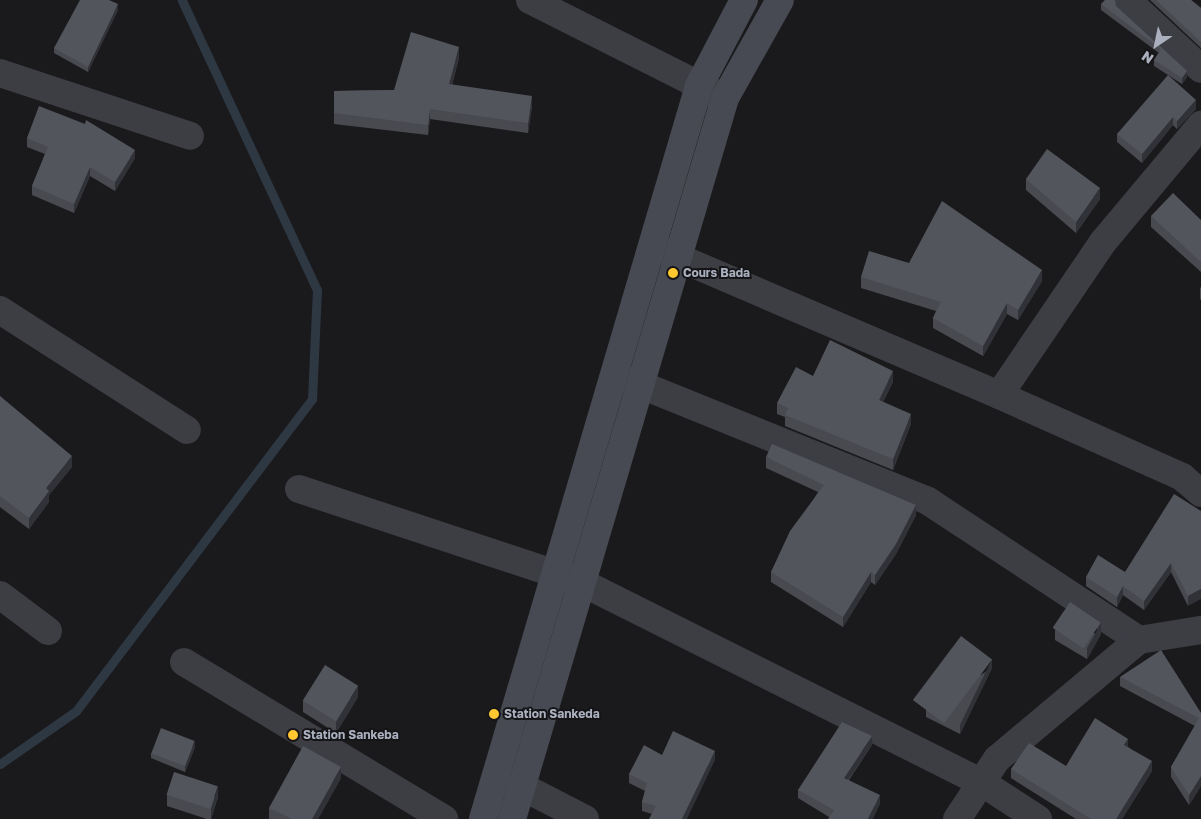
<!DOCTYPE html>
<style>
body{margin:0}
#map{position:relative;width:1201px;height:819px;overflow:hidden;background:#1a1a1d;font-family:"Golos Text",sans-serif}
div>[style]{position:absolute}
.stream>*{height:9px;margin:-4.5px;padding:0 4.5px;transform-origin:4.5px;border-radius:4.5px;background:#2e3843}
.minor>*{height:28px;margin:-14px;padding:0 14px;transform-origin:14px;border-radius:14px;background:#3d3d44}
.secondary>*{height:28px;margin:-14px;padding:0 14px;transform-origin:14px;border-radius:14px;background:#484a53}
.wall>*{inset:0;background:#484a50}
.shaded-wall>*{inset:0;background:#313237}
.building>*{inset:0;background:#53555c;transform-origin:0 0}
.dots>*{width:14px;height:14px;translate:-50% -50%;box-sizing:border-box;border:2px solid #151518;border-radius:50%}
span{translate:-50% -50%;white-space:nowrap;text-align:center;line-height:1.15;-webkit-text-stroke:4px #151518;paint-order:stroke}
.poi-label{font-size:12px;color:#abb0be;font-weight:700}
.left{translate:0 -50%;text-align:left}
.north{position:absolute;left:1131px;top:20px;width:50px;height:50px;-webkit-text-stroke:4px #151518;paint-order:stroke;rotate:214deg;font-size:14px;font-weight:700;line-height:20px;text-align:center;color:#abb0be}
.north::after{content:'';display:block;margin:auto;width:18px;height:22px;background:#abb0be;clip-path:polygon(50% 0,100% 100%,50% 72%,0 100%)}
</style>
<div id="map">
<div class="stream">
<div style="left:0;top:764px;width:93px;rotate:-34.9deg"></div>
<div style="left:76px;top:711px;width:391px;rotate:-52.9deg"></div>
<div style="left:312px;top:399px;width:109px;rotate:-87.4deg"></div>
<div style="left:317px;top:290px;width:320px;rotate:-115deg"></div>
</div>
<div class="minor">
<div style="left:530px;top:0;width:214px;rotate:26.7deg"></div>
<div style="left:1127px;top:0;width:101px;rotate:43deg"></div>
<div style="left:0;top:73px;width:200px;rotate:18.3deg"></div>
<div style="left:656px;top:248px;width:373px;rotate:23.2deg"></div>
<div style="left:999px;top:395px;width:201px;rotate:24.1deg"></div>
<div style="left:1182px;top:477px;width:25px;rotate:40deg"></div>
<div style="left:0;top:310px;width:222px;rotate:32.7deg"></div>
<div style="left:619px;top:376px;width:333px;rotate:22deg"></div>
<div style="left:928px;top:501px;width:253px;rotate:33.4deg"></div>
<div style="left:999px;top:395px;width:185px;rotate:-55.8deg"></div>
<div style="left:1103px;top:242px;width:153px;rotate:-50.1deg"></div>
<div style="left:299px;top:489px;width:297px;rotate:18.3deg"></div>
<div style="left:581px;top:582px;width:447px;rotate:26.6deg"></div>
<div style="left:981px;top:782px;width:68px;rotate:33deg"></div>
<div style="left:0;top:595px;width:60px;rotate:36.9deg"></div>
<div style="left:184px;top:662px;width:304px;rotate:31.1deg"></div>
<div style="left:521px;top:786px;width:72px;rotate:27.3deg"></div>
<div style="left:957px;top:819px;width:72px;rotate:-56.3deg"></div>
<div style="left:997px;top:759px;width:185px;rotate:-40deg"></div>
<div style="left:1139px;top:640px;width:63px;rotate:-9.2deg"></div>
</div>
<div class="secondary">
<div style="left:483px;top:819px;width:764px;rotate:-73.58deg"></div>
<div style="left:699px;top:86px;width:97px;rotate:-62.4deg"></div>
<div style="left:512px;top:819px;width:752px;rotate:-73.54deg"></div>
<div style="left:725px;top:98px;width:112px;rotate:-60.7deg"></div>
</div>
<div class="wall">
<div style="clip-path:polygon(1150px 0,1191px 0,1201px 8px,1201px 48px)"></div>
<div style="clip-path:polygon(1101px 4px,1116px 6px,1187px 71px,1187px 77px,1182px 84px,1154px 66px,1154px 60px,1159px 53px,1101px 10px)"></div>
<div style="clip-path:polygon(118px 10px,88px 72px,54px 53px,54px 48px)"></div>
<div style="clip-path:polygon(459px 58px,452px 85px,532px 106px,528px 133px,430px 119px,428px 135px,334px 124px,334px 91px,394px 90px)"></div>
<div style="clip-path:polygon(1196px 109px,1177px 129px,1173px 125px,1142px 163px,1117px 142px,1117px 134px)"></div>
<div style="clip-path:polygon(27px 138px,135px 158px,115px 191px,90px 176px,74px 213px,32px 195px,32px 186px,45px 154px,27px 147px)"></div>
<div style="clip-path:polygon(1026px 179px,1100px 199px,1076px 233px,1026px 190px)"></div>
<div style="clip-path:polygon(1151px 216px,1201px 220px,1201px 272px,1151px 227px)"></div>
<div style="clip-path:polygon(909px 263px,1042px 281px,1018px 320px,1007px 314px,983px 356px,933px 328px,933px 318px,936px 311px,861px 288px,861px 277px)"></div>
<div style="clip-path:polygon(1201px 287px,1201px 300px,1200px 299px,1200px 288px)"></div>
<div style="clip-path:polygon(813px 376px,893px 382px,883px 402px,911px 424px,893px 470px,785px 426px,785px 417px,777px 414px,777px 403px)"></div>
<div style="clip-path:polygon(0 396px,72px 467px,49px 495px,49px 502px,29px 529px,0 507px)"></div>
<div style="clip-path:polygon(766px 457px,916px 515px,896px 554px,875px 585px,871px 582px,843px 627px,771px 582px,771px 572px,818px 492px,766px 468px)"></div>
<div style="clip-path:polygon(1201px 511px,1188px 606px,1171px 572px,1144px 610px,1123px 595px,1117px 607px,1086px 586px,1086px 577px,1125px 572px)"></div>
<div style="clip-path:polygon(1055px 629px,1101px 634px,1087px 659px,1055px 640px)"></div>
<div style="clip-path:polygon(992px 668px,960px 734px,926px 717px,926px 708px)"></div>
<div style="clip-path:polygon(1120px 677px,1201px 713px,1201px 786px,1189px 805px,1171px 777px,1171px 767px,1195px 726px,1120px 686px)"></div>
<div style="clip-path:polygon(358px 697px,336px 733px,303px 712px,303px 701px)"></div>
<div style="clip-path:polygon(872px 745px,849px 780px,880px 804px,829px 817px,798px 798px,798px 790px)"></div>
<div style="clip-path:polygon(195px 747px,185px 772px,151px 758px,151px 753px)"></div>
<div style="clip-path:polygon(1128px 747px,1152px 771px,1122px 819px,1076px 819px,1011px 778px,1011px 769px,1066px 766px)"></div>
<div style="clip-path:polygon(662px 755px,715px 760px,652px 814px,642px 811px,642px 802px,645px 791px,629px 783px,629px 774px)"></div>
<div style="clip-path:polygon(341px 778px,318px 819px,269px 819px,269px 808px)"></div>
<div style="clip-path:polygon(167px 795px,218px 797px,211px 819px,207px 819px,167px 806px)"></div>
</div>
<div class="shaded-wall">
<div style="clip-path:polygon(118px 4px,118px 10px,88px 72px,88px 67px)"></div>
<div style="clip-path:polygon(459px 47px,459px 58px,449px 95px,449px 84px)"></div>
<div style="clip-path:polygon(1187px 71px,1187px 77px,1182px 84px,1182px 78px)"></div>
<div style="clip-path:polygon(532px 96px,532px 106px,528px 133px,528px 123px)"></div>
<div style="clip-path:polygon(1196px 100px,1196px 109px,1177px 129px,1177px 121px)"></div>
<div style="clip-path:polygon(430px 109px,430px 119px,428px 135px,428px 125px)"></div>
<div style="clip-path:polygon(1173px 117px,1173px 125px,1142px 163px,1142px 154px)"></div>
<div style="clip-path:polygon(135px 150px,135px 158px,115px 191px,115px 182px)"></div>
<div style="clip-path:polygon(90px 167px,90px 176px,74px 213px,74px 204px)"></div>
<div style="clip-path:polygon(1100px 188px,1100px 199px,1076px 233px,1076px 222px)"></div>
<div style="clip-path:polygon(1042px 270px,1042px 281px,1018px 320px,1018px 310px)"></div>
<div style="clip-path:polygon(1007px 303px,1007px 314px,983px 356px,983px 346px)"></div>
<div style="clip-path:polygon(893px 371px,893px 382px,879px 411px,879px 400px)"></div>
<div style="clip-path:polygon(911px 414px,911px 424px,893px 470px,893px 459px)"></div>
<div style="clip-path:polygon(72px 456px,72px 467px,49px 495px,49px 502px,29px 529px,29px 518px,46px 488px)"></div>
<div style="clip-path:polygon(916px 505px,916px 515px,896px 554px,875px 585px,875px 575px)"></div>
<div style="clip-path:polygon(1171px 563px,1171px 572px,1144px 610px,1144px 601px)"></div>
<div style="clip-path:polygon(871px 572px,871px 582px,843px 627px,843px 617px)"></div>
<div style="clip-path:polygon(1123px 586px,1123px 595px,1117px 607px,1117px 597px)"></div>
<div style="clip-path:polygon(1201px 589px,1201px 599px,1188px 606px,1188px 596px)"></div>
<div style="clip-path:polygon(1101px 623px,1101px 634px,1087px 659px,1087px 648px)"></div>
<div style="clip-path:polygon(992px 659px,992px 668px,960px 734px,960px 725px)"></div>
<div style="clip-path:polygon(358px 686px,358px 697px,336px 733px,336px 722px)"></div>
<div style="clip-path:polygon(872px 736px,872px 745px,844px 786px,844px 778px)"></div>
<div style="clip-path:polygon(1128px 739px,1128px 748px,1124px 745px)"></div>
<div style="clip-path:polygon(195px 741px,195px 747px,185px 772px,185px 766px)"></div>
<div style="clip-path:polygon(715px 751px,715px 760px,687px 819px,682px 819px)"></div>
<div style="clip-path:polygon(1152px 761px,1152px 771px,1122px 819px,1116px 819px)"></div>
<div style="clip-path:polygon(341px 767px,341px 778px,318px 819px,312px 819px)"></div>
<div style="clip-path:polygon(1201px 776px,1201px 786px,1189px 805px,1189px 795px)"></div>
<div style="clip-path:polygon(218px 786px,218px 797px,211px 819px,211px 809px)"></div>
<div style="clip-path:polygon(880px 795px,880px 804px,873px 819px,868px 819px)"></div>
</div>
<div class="building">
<div style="clip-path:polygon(80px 0,109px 0,118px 4px,88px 67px,54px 48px)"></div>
<div style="clip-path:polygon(1105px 0,1115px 0,1116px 6px,1187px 71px,1182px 78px,1154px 60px,1161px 49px,1101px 4px)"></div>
<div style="clip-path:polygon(1156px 0,1191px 0,1201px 8px,1201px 42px)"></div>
<div style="clip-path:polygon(411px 32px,459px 47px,449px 84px,532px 96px,528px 123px,430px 109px,428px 125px,334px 113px,334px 91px,394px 90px)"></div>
<div style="clip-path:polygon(1168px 75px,1196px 100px,1177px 121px,1173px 117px,1142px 154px,1117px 134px)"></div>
<div style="clip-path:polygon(39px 106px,85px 124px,86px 120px,135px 150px,115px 182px,90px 167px,74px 204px,32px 186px,48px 147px,27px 138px)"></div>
<div style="clip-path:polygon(1047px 149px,1100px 188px,1076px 222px,1026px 179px)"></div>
<div style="clip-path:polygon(1173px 193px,1201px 220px,1201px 262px,1151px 216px)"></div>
<div style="clip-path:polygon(942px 201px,1042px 270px,1018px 310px,1007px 303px,983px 346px,933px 318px,941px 302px,861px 277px,869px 251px,909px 263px)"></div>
<div style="clip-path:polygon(830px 340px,893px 371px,879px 400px,911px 414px,893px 459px,785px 415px,788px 408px,777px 403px,796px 367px,813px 376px)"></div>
<div style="clip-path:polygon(0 396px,72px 456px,46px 488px,49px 491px,29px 518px,0 496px)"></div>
<div style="clip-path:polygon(772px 444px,916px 505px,896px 544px,875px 575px,871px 572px,843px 617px,771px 572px,790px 531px,824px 485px,766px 457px)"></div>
<div style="clip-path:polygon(1174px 494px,1201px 511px,1201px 589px,1188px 596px,1171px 563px,1144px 601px,1123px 586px,1117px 597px,1086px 577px,1098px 555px,1125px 572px)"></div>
<div style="left:1070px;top:602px;width:37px;height:31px;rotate:34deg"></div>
<div style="left:961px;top:636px;width:39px;height:80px;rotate:37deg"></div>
<div style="clip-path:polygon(1161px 650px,1201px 713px,1201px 776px,1189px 795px,1171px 767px,1199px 718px,1120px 677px)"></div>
<div style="left:325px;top:665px;width:39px;height:42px;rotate:32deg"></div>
<div style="clip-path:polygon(1095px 718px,1128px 739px,1124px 745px,1152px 761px,1116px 819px,1091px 819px,1011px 769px,1029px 743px,1066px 766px)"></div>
<div style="clip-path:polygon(842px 722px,872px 736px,844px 778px,880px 795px,868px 819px,828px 819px,834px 810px,798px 790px)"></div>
<div style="left:161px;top:728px;width:36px;height:27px;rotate:21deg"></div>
<div style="clip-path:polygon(673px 731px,715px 751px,682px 819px,649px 819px,656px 806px,642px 802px,647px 783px,629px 774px,644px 745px,662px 755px)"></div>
<div style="clip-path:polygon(303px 746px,341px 767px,312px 819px,292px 819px,269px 808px)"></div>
<div style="left:174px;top:772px;width:46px;height:24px;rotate:18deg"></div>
</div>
<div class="dots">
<div style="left:673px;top:273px;background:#ffc730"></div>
<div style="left:494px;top:714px;background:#ffc730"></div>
<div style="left:293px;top:735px;background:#ffc730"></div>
</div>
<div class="poi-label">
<span class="left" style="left:683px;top:273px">Cours Bada</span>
<span class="left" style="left:504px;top:714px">Station Sankeda</span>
<span class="left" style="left:303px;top:735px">Station Sankeba</span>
</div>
<div class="north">N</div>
</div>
